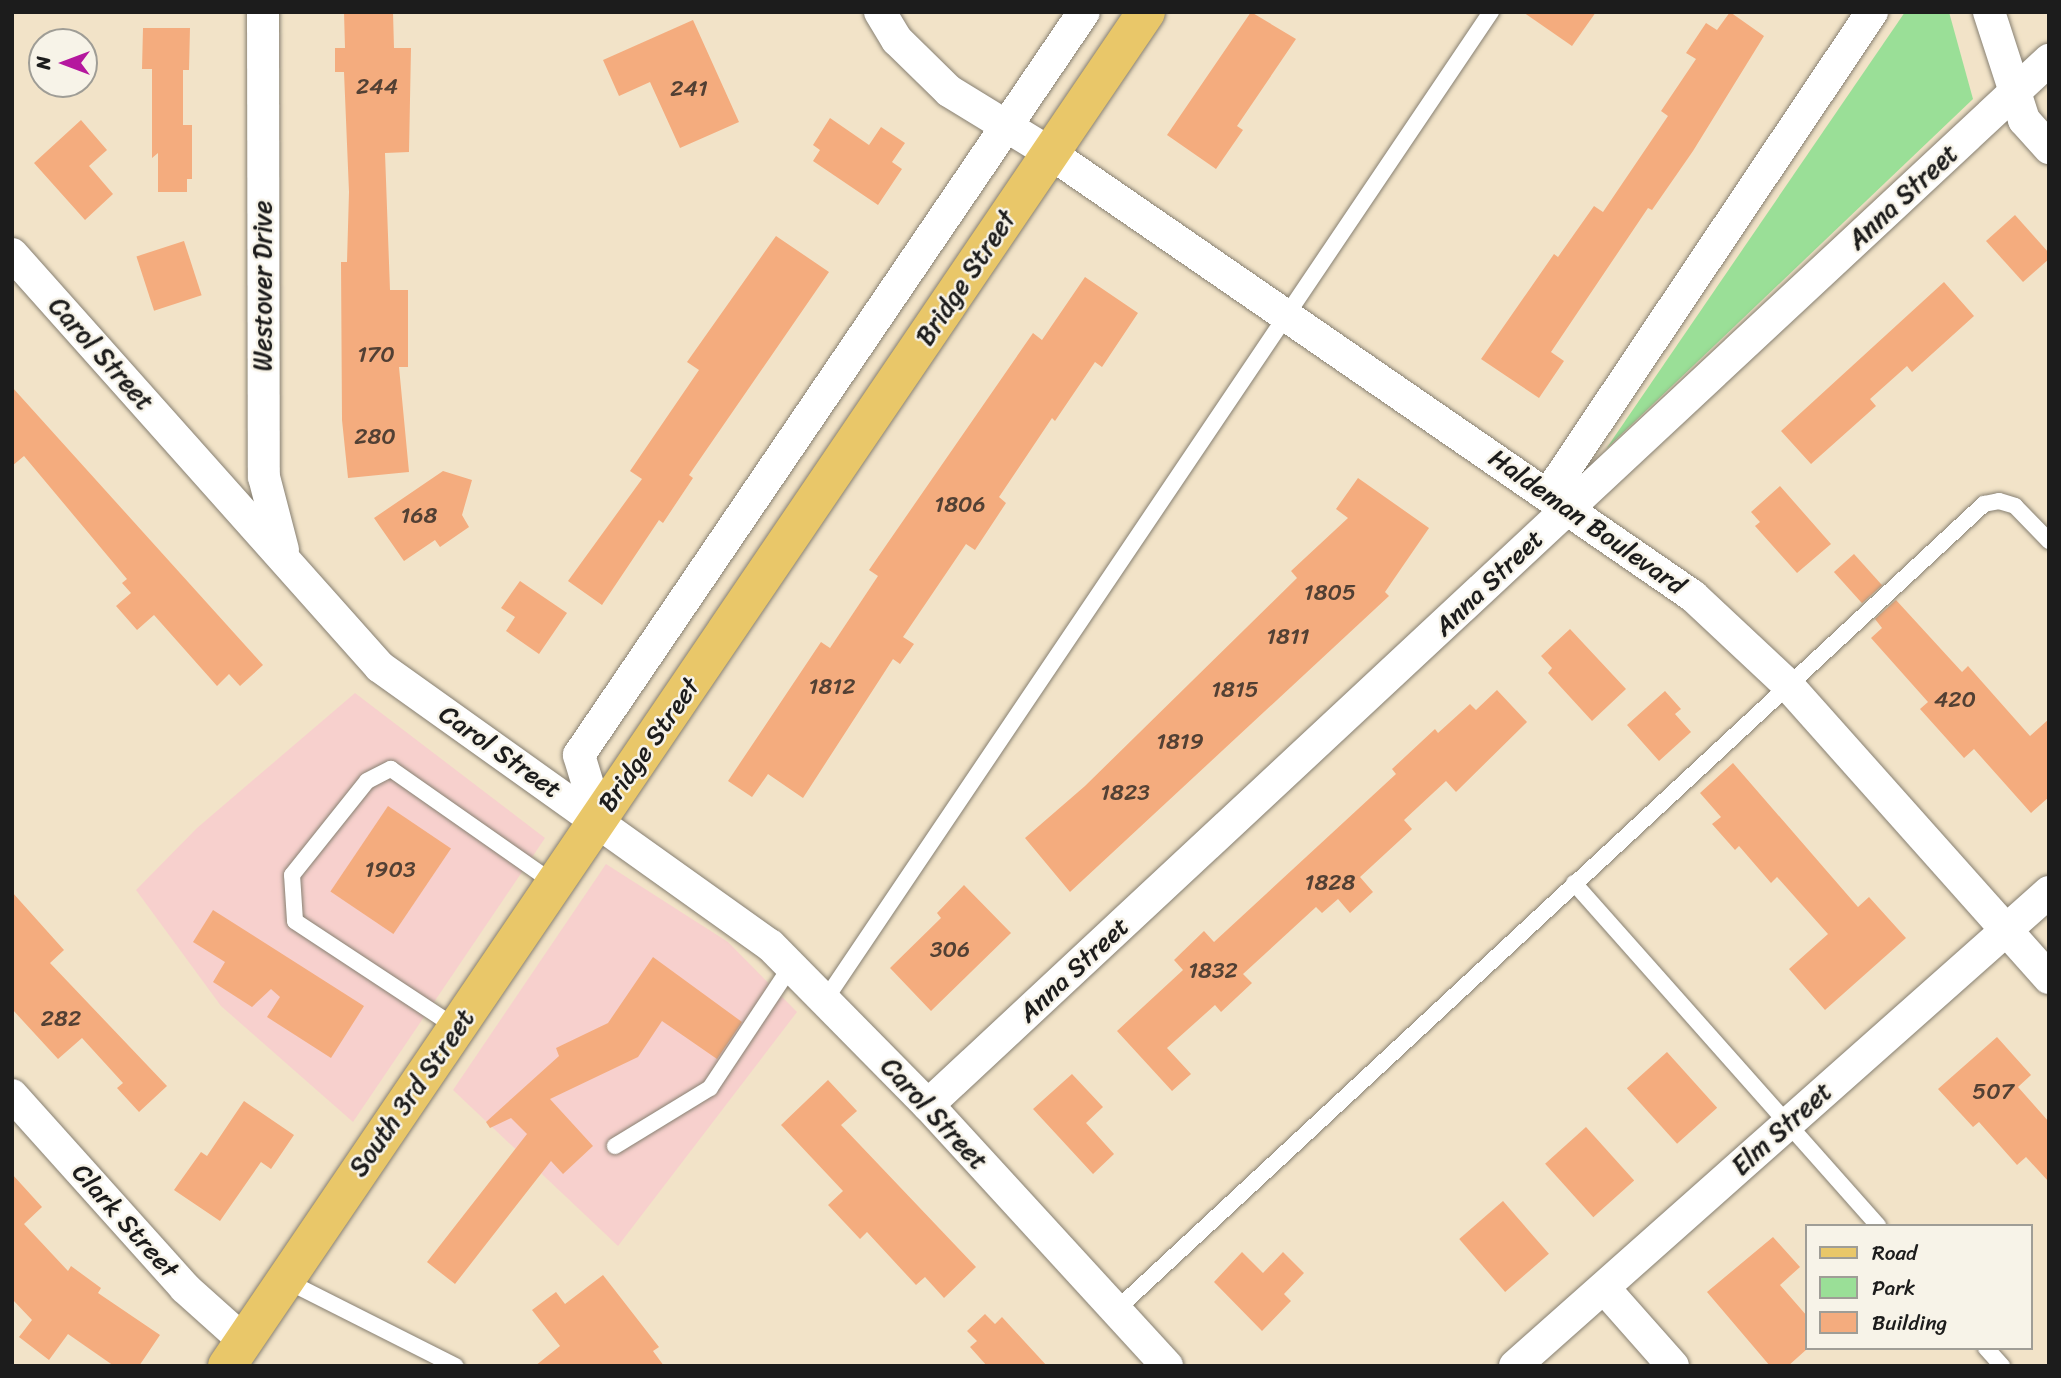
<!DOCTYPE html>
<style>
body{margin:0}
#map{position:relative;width:2061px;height:1378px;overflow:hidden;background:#f2e3c8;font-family:Sriracha,sans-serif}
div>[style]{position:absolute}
.built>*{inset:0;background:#f7d0cd}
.green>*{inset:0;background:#9adf97}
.building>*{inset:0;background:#f4ac7e;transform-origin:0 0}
.roads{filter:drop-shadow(0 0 2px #878072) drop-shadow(0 0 2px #878072)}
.lane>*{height:16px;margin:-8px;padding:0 8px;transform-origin:8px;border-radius:8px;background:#fff}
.street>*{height:32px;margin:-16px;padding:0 16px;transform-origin:16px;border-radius:16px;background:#fff}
.primary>*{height:38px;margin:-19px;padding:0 19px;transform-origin:19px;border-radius:19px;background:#e9c769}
span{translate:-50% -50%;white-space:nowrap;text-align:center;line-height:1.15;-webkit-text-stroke:5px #f7f3e8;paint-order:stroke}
.number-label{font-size:23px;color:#524034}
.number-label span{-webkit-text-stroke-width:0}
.street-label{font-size:26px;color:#1c1c1c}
.frame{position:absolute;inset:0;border:14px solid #1c1c1c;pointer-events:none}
.legend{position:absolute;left:1805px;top:1224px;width:228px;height:126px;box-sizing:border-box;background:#f7f3e8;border:2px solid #9f9d96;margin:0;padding:9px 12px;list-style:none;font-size:21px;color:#1c1c1c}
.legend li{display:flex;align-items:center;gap:14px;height:35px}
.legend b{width:35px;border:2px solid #9f9d96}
.north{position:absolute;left:28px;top:28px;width:70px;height:70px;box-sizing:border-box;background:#f7f3e8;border:2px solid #9f9d96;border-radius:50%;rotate:270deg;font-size:19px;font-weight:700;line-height:28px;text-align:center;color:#1c1c1c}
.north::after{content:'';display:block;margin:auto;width:24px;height:32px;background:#b5179e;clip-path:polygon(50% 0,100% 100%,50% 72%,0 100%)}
</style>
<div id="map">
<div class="built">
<div style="clip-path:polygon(355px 693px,545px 838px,353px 1122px,221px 1006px,136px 890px,197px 828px)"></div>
<div style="clip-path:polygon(606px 864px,728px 942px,797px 1012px,618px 1246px,453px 1090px)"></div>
</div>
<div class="green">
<div style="clip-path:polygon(1905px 12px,1949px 12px,1973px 99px,1606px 449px)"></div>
</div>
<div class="building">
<div style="clip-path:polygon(344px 12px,393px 12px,394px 48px,411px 48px,409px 152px,385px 153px,390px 290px,408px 290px,408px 367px,399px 367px,409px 472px,348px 478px,342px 420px,341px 262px,347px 262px,349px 192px,344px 72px,335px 72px,335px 48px,345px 48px)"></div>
<div style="clip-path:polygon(1251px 12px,1296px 39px,1237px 126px,1243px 130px,1216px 169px,1167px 135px)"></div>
<div style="clip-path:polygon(1523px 12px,1596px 12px,1572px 46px)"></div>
<div style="clip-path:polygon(1730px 12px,1764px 36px,1693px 151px,1652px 210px,1648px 208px,1551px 352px,1564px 361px,1539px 398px,1481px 359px,1554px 254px,1558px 257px,1594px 206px,1603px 212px,1668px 116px,1661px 111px,1696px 59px,1686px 53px,1706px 23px,1717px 30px)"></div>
<div style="clip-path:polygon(693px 20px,739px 122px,680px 148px,650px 82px,619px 96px,603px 60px)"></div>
<div style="clip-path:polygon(143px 28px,190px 28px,189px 70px,183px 70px,183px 125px,192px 125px,192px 179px,187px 179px,187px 192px,158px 192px,158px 153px,152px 158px,152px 69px,142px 69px)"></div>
<div style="clip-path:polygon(830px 118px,869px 145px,881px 127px,905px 143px,892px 162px,902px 169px,878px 205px,813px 161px,820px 150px,813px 145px)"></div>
<div style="clip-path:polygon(81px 120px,107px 150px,89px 166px,113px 194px,85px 220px,34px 163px)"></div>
<div style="clip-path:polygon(2015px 215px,2049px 253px,2049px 259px,2023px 282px,1986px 241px)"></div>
<div style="clip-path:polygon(776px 236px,829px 272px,689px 475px,693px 478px,663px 523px,659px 520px,602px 605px,568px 581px,642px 479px,630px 471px,699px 370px,687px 362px)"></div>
<div style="left:184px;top:241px;width:57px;height:50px;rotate:72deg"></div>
<div style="clip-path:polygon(1085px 277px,1138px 313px,1102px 367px,1095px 362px,1055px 421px,1052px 418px,999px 497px,1006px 503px,975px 550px,966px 544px,903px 637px,914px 644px,900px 664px,893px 659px,803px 798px,768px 774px,752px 797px,728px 781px,821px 642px,830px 648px,878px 576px,869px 570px,1033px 333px,1042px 340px)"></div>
<div style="clip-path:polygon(1944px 282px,1974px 316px,1912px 372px,1907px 366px,1870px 399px,1876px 406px,1811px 464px,1781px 431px)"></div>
<div style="clip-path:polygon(12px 387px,263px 665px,240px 686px,229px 674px,217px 686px,154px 615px,137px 630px,116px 606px,131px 593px,122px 583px,127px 579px,24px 456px,12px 466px)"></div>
<div style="clip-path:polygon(443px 471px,472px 480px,462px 515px,469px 527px,440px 547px,435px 540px,404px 561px,374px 518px)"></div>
<div style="clip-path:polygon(1358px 478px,1429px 528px,1385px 592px,1389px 596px,1070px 892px,1025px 838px,1085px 786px,1297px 578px,1291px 571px,1348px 518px,1336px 509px)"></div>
<div style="clip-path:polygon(1780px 486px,1831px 544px,1797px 573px,1755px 526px,1760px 522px,1751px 512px)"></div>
<div style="left:1854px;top:554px;width:42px;height:27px;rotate:48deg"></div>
<div style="clip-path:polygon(520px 581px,567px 613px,539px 654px,506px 631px,515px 617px,501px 608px)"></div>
<div style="clip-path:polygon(1896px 600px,1962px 672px,1968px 666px,2030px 736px,2049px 719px,2049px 797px,2031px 813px,1974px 749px,1964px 758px,1920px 709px,1928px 702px,1871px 638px,1882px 628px,1875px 619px)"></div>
<div style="clip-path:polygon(1570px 629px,1626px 689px,1592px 721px,1548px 673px,1552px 668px,1541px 656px)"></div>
<div style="clip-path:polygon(1497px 690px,1527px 722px,1456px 792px,1446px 781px,1404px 820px,1412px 829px,1360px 877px,1373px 892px,1350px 913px,1338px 899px,1322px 913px,1316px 907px,1243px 974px,1252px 983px,1221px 1012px,1215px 1005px,1167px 1048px,1191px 1074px,1172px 1091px,1117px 1031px,1183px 970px,1174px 960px,1204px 931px,1214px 942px,1396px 774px,1392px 769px,1435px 729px,1438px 733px,1470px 704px,1476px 710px)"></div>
<div style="clip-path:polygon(1665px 691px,1681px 709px,1675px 714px,1691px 732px,1659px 761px,1627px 725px)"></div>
<div style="clip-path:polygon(1733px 763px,1858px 907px,1869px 897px,1906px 938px,1825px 1010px,1789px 969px,1828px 934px,1777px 877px,1771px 883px,1739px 846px,1735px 850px,1712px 824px,1721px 817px,1700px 793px)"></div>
<div style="left:388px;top:806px;width:76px;height:103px;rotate:34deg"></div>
<div style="clip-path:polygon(964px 885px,1011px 933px,931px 1011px,890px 968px,941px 918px,937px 913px)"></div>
<div style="clip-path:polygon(12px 892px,64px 950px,50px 963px,167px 1086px,139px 1112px,117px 1088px,123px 1083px,82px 1038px,58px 1059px,12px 1009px)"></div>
<div style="clip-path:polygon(213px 910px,364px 1006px,331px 1058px,267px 1017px,280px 997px,271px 989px,252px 1007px,213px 982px,225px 962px,193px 942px)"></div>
<div style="clip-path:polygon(653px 957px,742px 1022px,717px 1059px,662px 1021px,638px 1057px,550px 1099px,593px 1146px,563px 1174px,551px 1161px,455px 1284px,427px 1262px,527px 1134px,511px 1118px,490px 1128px,486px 1122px,559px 1056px,556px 1048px,608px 1023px)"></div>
<div style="clip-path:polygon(1997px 1037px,2031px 1075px,2018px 1087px,2049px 1122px,2049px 1182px,2026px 1157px,2017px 1165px,1979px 1122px,1973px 1127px,1938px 1089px)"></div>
<div style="left:1667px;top:1052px;width:75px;height:54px;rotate:48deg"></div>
<div style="clip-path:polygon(1072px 1074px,1103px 1107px,1086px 1123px,1114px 1154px,1093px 1174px,1033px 1109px)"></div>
<div style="clip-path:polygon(828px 1080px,857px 1111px,841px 1125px,976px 1267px,944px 1298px,925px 1277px,916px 1285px,867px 1232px,860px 1239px,828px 1205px,843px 1191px,781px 1125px)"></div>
<div style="clip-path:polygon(244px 1101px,294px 1135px,271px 1169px,261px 1162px,220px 1221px,174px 1190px,201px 1152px,207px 1156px)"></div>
<div style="left:1586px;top:1127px;width:72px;height:55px;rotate:48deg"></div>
<div style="clip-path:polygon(12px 1174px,42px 1207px,24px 1224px,68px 1271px,71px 1266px,101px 1288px,98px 1293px,160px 1335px,139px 1366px,114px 1366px,68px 1334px,49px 1360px,19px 1337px,32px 1320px,12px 1299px)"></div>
<div style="left:1503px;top:1201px;width:70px;height:58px;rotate:49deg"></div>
<div style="clip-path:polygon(1773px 1237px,1800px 1267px,1780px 1285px,1807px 1316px,1807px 1349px,1788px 1366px,1770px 1366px,1707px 1292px)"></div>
<div style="clip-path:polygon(1242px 1252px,1263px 1273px,1283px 1252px,1304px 1273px,1284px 1294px,1291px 1301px,1262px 1331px,1214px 1282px)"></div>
<div style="clip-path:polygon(603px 1275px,659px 1347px,653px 1351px,664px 1366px,535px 1366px,560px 1346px,532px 1310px,556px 1292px,565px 1304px)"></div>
<div style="clip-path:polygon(985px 1314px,995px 1324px,1002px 1317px,1047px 1366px,987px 1366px,970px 1347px,977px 1341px,967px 1331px)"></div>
</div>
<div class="roads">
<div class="lane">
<div style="left:1574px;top:883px;width:458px;rotate:48.4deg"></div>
<div style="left:825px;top:1000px;width:1192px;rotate:-56.02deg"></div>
<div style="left:457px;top:1028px;width:194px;rotate:-146.6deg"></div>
<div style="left:295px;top:921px;width:46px;rotate:-93.7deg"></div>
<div style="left:292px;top:875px;width:120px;rotate:-51.4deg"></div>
<div style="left:367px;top:781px;width:27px;rotate:-27deg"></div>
<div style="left:391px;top:769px;width:200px;rotate:35deg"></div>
<div style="left:615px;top:1146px;width:111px;rotate:-31.4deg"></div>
<div style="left:710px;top:1088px;width:146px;rotate:-56.4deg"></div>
<div style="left:285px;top:1280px;width:191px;rotate:26.8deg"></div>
<div style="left:1115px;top:1311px;width:1186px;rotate:-42.88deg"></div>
<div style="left:1984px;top:504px;width:15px;rotate:-11deg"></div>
<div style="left:1999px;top:501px;width:17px;rotate:17deg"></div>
<div style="left:2015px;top:506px;width:49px;rotate:45.8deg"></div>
<div style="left:1986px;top:1348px;width:24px;rotate:48deg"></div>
</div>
<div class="street">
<div style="left:263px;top:12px;width:465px;rotate:89.9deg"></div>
<div style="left:264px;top:477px;width:75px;rotate:75.4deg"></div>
<div style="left:880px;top:12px;width:33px;rotate:59deg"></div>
<div style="left:897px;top:40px;width:73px;rotate:44.4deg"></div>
<div style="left:949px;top:91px;width:119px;rotate:31.5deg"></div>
<div style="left:1050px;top:153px;width:781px;rotate:34.57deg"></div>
<div style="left:1693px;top:596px;width:129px;rotate:43.1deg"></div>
<div style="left:1787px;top:684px;width:394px;rotate:48.3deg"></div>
<div style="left:1989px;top:12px;width:114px;rotate:72deg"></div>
<div style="left:2024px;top:120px;width:38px;rotate:48deg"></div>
<div style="left:12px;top:254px;width:553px;rotate:48.3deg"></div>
<div style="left:380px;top:667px;width:479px;rotate:35.5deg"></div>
<div style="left:770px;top:945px;width:225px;rotate:45.4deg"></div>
<div style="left:928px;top:1105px;width:354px;rotate:47.5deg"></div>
<div style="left:1548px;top:495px;width:582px;rotate:-56.15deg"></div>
<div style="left:599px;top:821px;width:69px;rotate:-106.9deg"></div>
<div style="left:579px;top:755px;width:898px;rotate:-55.8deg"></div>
<div style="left:12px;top:1095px;width:259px;rotate:48.1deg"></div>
<div style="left:185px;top:1288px;width:79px;rotate:41.9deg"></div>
<div style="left:928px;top:1105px;width:1533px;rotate:-42.99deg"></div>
<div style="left:1604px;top:1288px;width:104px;rotate:48.5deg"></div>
<div style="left:1515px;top:1366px;width:714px;rotate:-41.59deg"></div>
</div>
<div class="primary">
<div style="left:227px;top:1366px;width:1636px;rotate:-55.83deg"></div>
</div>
</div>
<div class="number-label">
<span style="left:377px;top:87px">244</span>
<span style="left:689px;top:89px">241</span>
<span style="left:376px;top:355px">170</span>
<span style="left:375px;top:437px">280</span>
<span style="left:960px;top:505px">1806</span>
<span style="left:419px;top:516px">168</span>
<span style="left:1330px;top:593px">1805</span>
<span style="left:1288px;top:637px">1811</span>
<span style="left:832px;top:687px">1812</span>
<span style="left:1235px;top:690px">1815</span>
<span style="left:1955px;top:700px">420</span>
<span style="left:1180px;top:742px">1819</span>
<span style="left:1125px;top:793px">1823</span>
<span style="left:390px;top:870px">1903</span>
<span style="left:1330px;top:883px">1828</span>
<span style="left:950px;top:950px">306</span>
<span style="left:1213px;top:971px">1832</span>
<span style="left:61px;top:1019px">282</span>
<span style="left:1993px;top:1092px">507</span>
</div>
<div class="street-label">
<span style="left:1903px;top:197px;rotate:-43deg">Anna Street</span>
<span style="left:966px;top:278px;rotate:-56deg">Bridge Street</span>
<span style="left:263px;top:286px;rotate:-90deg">Westover Drive</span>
<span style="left:101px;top:354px;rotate:48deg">Carol Street</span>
<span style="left:1587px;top:522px;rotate:35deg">Haldeman Boulevard</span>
<span style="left:1489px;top:583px;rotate:-44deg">Anna Street</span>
<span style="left:649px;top:745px;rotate:-55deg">Bridge Street</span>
<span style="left:500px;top:752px;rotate:35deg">Carol Street</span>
<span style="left:1074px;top:970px;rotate:-43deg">Anna Street</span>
<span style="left:412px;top:1093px;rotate:-55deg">South 3rd Street</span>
<span style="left:934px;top:1114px;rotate:47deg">Carol Street</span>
<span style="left:1782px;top:1129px;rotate:-42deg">Elm Street</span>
<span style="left:125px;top:1221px;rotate:48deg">Clark Street</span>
</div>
<div class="frame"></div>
<ul class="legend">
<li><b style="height:9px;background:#e9c769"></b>Road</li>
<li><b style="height:19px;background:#9adf97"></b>Park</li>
<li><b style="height:19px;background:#f4ac7e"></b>Building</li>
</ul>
<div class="north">N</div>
</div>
